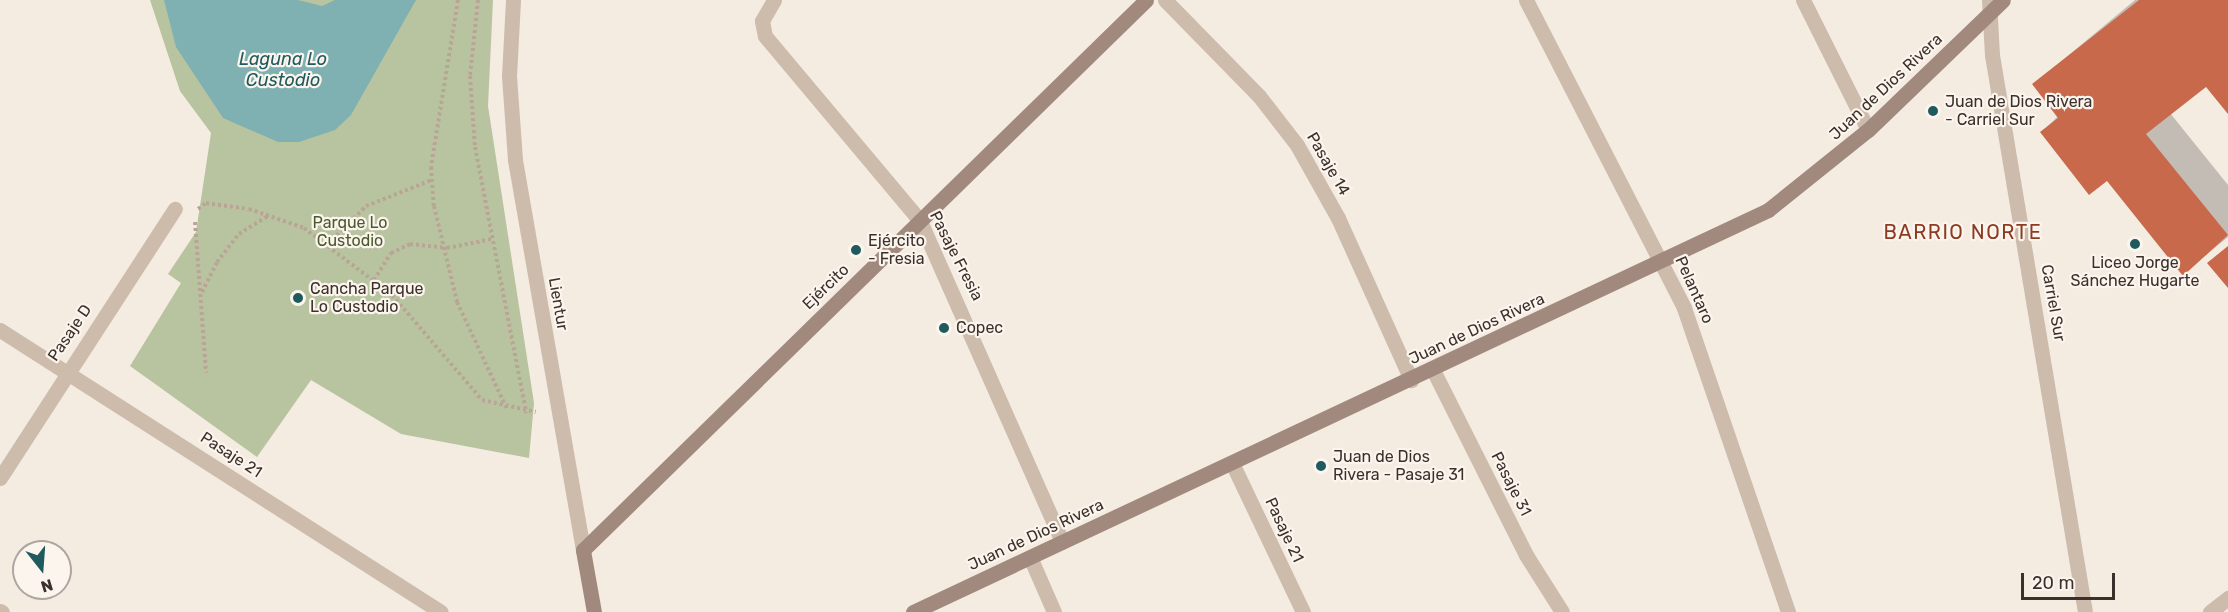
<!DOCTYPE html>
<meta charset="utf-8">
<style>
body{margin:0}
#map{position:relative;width:2228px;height:612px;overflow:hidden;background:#f4ebe1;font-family:Rubik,sans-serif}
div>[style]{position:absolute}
.green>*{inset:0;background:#b8c4a0}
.water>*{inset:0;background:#7fb0b2}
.shadow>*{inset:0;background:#0003}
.building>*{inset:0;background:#c8694b}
.path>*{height:4px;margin-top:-2px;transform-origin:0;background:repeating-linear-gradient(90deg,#b9a596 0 3px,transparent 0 6px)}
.minor>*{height:15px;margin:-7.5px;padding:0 7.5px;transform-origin:7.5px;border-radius:7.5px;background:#cdbbac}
.tertiary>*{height:15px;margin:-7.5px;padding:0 7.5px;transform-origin:7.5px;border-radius:7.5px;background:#cdbbac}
.secondary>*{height:15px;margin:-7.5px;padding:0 7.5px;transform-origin:7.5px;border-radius:7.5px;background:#a18a7d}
.dots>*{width:16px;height:16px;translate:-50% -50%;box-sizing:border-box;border:3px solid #fbf5ee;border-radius:50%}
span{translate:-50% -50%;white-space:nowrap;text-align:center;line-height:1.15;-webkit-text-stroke:4.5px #fbf5ee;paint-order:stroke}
.street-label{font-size:16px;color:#3b302b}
.poi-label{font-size:16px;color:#3b302b}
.left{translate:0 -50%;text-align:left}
.park-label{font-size:16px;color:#4a5a2e}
.water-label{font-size:18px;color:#1f5a5e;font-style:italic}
.quarter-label{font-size:20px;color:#8c3b22;letter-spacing:1.5px}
.north{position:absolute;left:12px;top:540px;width:60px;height:60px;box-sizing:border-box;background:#fbf5ee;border:2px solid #aea6a0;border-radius:50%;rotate:163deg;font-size:16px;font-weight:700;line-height:24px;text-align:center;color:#3b302b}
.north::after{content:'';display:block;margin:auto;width:21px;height:27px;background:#1f5a5e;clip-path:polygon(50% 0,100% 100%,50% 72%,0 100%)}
.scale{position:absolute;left:2021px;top:573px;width:94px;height:27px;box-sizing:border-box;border:3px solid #3b302b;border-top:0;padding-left:8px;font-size:18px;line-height:21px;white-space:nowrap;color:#3b302b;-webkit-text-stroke:4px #fbf5ee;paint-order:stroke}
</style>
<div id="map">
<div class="green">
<div style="clip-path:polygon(150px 0,493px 0,488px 106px,534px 403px,529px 458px,401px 434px,311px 380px,257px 457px,130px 366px,181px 283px,168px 274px,196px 232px,211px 133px,180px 91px)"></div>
</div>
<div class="water">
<div style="clip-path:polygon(164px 0,298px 0,322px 6px,335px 0,416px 0,351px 115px,335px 130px,299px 142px,278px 142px,223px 118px,176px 47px)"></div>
</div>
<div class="shadow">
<div style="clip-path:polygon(2135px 0,2228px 0,2228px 112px,2207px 85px,2170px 113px,2228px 185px,2228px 237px,2183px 274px,2107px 178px,2042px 132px,2058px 116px,2034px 84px)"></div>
</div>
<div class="building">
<div style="clip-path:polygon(2139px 0,2228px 0,2228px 114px,2206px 87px,2146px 134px,2228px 235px,2183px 276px,2107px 181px,2089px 195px,2040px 132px,2058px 118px,2032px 84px)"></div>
<div style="clip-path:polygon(2228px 246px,2228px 288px,2207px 263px)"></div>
</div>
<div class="path">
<div style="left:458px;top:0;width:169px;rotate:99.2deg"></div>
<div style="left:431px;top:167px;width:39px;rotate:86deg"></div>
<div style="left:434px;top:206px;width:99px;rotate:76.5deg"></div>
<div style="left:457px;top:302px;width:118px;rotate:65deg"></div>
<div style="left:478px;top:0;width:76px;rotate:96deg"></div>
<div style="left:470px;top:76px;width:71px;rotate:86deg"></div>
<div style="left:475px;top:147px;width:271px;rotate:79.1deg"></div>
<div style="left:198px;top:209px;width:10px;rotate:-37deg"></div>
<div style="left:206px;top:203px;width:43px;rotate:7.9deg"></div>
<div style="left:249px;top:209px;width:58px;rotate:19.1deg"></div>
<div style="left:304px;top:228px;width:111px;rotate:37.3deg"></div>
<div style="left:392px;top:295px;width:138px;rotate:49.4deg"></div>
<div style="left:482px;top:400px;width:55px;rotate:12.5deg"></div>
<div style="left:195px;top:222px;width:151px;rotate:85.8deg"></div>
<div style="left:328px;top:244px;width:54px;rotate:-45deg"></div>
<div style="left:366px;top:206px;width:71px;rotate:-21.5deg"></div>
<div style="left:374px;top:280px;width:32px;rotate:-58deg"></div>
<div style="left:391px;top:253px;width:21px;rotate:-25deg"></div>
<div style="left:410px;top:244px;width:37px;rotate:6deg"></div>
<div style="left:447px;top:248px;width:46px;rotate:-11.3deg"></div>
<div style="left:202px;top:292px;width:34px;rotate:-63deg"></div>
<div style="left:217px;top:262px;width:36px;rotate:-52deg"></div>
<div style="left:239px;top:234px;width:34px;rotate:-32deg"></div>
</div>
<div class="minor">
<div style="left:774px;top:0;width:24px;rotate:120deg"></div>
<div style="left:762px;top:21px;width:15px;rotate:79deg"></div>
<div style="left:765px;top:36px;width:241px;rotate:50deg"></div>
<div style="left:920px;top:221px;width:351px;rotate:66.1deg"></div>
<div style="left:1165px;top:0;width:134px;rotate:45.6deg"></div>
<div style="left:1259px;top:96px;width:62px;rotate:52.2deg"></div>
<div style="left:1297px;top:145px;width:84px;rotate:60.7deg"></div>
<div style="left:1338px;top:218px;width:178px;rotate:65.7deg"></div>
<div style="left:1803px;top:0;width:145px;rotate:63.4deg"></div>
<div style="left:1989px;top:0;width:55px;rotate:86.9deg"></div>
<div style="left:1992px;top:55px;width:565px;rotate:80.52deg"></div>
<div style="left:0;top:330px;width:523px;rotate:32.6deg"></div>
<div style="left:1433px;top:370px;width:207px;rotate:63.3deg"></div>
<div style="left:1526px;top:555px;width:67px;rotate:57.7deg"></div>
<div style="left:1232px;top:463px;width:165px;rotate:64.5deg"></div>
<div style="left:0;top:478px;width:321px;rotate:-57deg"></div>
<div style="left:1030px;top:557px;width:60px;rotate:66.4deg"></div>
<div style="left:0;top:611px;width:2px;rotate:27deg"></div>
<div style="left:2210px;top:612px;width:23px;rotate:-38deg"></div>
</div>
<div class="tertiary">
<div style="left:513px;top:0;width:76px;rotate:93deg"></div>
<div style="left:509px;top:76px;width:84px;rotate:85.9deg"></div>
<div style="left:515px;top:160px;width:396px;rotate:80.1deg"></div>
<div style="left:1526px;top:0;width:346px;rotate:62.8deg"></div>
<div style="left:1684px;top:308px;width:321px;rotate:71.1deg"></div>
</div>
<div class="secondary">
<div style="left:594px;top:612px;width:63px;rotate:-100.1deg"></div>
<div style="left:583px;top:550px;width:787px;rotate:-44.33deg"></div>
<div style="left:913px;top:612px;width:945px;rotate:-25.18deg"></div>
<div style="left:1768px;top:210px;width:128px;rotate:-38.7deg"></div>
<div style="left:1868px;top:130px;width:187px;rotate:-43.9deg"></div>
</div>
<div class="dots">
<div style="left:1933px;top:111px;background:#1f5a5e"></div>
<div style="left:2135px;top:244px;background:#1f5a5e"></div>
<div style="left:856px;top:250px;background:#1f5a5e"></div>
<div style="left:298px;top:298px;background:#1f5a5e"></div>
<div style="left:944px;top:328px;background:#1f5a5e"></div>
<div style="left:1321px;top:466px;background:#1f5a5e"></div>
</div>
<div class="street-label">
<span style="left:1886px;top:87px;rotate:-43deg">Juan de Dios Rivera</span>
<span style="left:1328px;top:164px;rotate:60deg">Pasaje 14</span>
<span style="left:956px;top:256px;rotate:63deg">Pasaje Fresia</span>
<span style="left:826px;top:287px;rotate:-44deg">Ejército</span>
<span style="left:1694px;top:290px;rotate:66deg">Pelantaro</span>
<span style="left:2053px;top:303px;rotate:80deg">Carriel Sur</span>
<span style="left:558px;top:304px;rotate:80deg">Lientur</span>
<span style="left:1477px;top:329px;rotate:-25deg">Juan de Dios Rivera</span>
<span style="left:70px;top:333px;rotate:-56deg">Pasaje D</span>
<span style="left:231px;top:455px;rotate:33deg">Pasaje 21</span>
<span style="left:1511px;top:484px;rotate:63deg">Pasaje 31</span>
<span style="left:1284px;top:530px;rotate:65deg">Pasaje 21</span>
<span style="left:1036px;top:535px;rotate:-25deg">Juan de Dios Rivera</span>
</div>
<div class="poi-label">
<span class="left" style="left:1945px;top:111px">Juan de Dios Rivera<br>- Carriel Sur</span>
<span class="left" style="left:868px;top:250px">Ejército<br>- Fresia</span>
<span style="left:2135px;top:272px">Liceo Jorge<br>Sánchez Hugarte</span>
<span class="left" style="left:310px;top:298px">Cancha Parque<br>Lo Custodio</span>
<span class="left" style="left:956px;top:328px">Copec</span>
<span class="left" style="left:1333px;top:466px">Juan de Dios<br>Rivera - Pasaje 31</span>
</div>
<div class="park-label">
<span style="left:350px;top:232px">Parque Lo<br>Custodio</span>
</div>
<div class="water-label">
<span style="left:283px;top:70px">Laguna Lo<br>Custodio</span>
</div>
<div class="quarter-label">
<span style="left:1963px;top:232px">BARRIO NORTE</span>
</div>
<div class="north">N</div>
<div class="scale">20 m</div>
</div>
